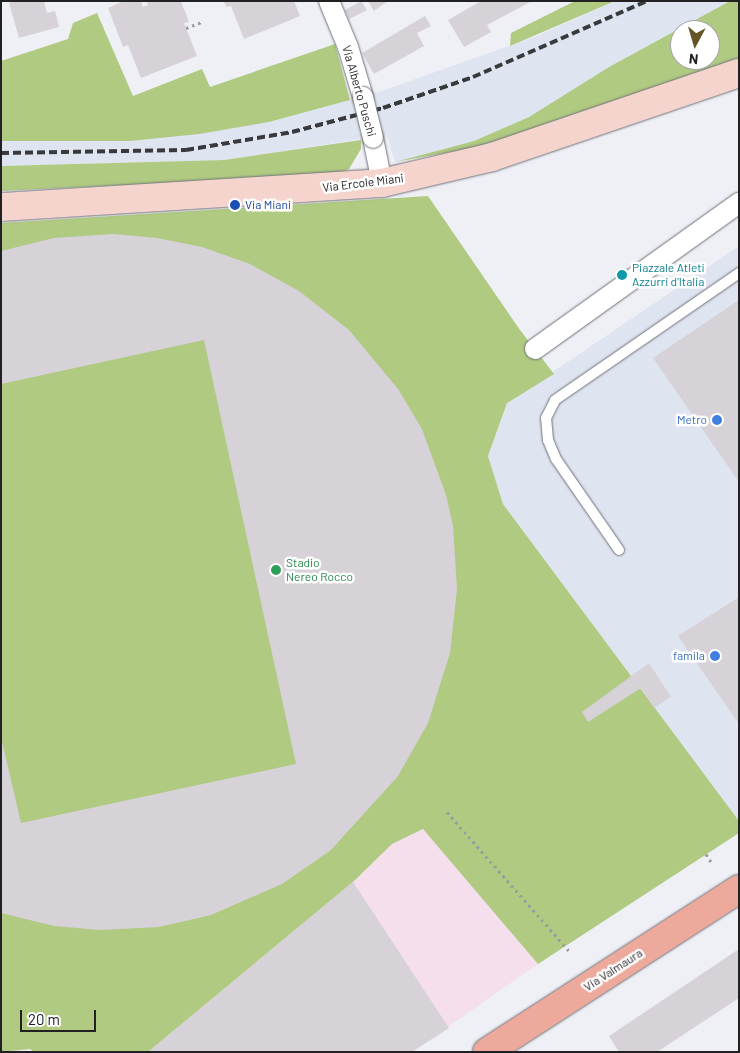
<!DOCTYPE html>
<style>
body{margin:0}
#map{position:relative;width:740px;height:1053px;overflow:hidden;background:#eef0f6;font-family:Barlow,sans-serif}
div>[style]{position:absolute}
.built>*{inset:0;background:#dfe4f1}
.industrial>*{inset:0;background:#f5dfed}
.green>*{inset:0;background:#b0ca82}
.building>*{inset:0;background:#d6d2d7}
.path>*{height:3px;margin-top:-1.5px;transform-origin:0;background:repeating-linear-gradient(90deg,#999b9f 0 2.5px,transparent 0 6.5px)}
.roads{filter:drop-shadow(0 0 1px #707278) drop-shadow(0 0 1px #707278)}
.lane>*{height:10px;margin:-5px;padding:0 5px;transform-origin:5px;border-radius:5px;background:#fff}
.street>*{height:20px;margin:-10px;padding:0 10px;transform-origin:10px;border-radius:10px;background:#fff}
.secondary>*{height:28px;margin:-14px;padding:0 14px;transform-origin:14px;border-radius:14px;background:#f6d4ce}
.primary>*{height:28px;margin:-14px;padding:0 14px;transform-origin:14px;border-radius:14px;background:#eca99c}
.rail>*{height:4px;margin-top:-2px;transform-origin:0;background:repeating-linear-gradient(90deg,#38393c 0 8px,transparent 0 12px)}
.bridges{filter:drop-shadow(0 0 1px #707278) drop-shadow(0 0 1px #707278)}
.street-bridge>*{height:20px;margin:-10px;padding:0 10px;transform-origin:10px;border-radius:10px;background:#fff}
.dots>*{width:14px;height:14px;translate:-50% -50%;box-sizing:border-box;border:2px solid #fff;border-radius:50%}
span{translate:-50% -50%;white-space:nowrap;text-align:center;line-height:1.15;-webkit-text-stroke:5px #fff;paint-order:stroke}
.street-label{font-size:12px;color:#212124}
.transit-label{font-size:12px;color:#164399}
.left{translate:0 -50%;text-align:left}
.culture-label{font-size:12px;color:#0d838f}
.shop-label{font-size:12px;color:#366cbe}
.right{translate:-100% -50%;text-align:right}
.leisure-label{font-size:12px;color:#27864d}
.frame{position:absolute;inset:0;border:2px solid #212124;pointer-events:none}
.north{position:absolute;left:670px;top:20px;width:50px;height:50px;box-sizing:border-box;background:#fff;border:1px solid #a6a6a7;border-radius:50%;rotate:186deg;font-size:14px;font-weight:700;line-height:20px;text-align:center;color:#212124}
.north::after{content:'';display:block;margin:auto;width:18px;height:22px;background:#655523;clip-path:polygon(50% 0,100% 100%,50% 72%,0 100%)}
.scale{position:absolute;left:20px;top:1010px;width:76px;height:22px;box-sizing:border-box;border:2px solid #212124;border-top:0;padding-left:6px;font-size:15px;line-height:18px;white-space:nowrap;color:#212124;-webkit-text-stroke:4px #fff;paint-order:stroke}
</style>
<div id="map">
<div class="built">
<div style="clip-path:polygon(615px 1px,730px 1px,609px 67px,529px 117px,474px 141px,395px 162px,387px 135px,224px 160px,1px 166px,1px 141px,130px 141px,269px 122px,376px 93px,537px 36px)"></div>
<div style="clip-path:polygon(739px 246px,739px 821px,503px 504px,488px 456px,507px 403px)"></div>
</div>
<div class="industrial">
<div style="clip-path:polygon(424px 829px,538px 964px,412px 1052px,148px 1052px,353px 882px,392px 844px)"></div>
</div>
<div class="green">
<div style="clip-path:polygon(575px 1px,615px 1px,510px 46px,511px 33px)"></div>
<div style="clip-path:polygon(evenodd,730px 1px,739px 1px,739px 59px,529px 131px,472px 148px,395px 162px,474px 141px,529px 117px,609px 67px,730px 1px,680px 30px,710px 30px,710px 60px,680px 60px,680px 30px)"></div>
<div style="clip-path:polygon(97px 13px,133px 96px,202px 69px,210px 87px,335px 44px,350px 100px,269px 122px,199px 134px,130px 141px,1px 141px,1px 61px,68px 39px,73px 23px)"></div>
<div style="clip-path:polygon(361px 140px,361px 149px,349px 169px,336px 175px,1px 191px,1px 166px,224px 160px)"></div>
<div style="clip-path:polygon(428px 196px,520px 330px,554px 374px,507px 403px,488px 456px,503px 504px,739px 821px,739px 833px,538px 964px,423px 829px,392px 844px,353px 882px,148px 1052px,34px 1052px,30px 1049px,1px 1052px,1px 223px)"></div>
</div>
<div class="building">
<div style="clip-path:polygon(16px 1px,44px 1px,47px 13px,55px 11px,59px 27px,19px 38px,9px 3px)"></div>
<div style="clip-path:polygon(124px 1px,141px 1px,143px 7px,148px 5px,147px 1px,181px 1px,189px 22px,184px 23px,197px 56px,141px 78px,128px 45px,123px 47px,108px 8px)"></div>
<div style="clip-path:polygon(224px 1px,294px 1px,300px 16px,244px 39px,231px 6px,226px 7px)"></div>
<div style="clip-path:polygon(361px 1px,367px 10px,349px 19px,345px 10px)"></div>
<div style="clip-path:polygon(368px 1px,388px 1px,374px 11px)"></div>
<div style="clip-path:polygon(481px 1px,532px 1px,487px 25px,491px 32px,464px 47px,448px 20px)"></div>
<div style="clip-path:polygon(425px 16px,431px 26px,417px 33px,424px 46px,374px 74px,362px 53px)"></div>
<div style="clip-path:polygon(114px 234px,157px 238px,202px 247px,250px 264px,299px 291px,349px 330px,398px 389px,422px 429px,446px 495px,453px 526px,457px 589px,450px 653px,428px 723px,398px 776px,331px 850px,282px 884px,211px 915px,159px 927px,100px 930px,54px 926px,1px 913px,1px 737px,21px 823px,296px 764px,204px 340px,1px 384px,1px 251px,54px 238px)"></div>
<div style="clip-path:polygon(739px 300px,739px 482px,653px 358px)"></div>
<div style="clip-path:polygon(739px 597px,739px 724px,678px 636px)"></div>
<div style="clip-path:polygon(649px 663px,671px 697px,654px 708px,641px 688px,588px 722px,582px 712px)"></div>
<div style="clip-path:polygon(353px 882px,449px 1028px,412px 1052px,148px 1052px)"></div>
<div style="clip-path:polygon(739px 949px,739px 998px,657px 1052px,619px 1052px,609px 1036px)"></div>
</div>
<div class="path">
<div style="left:186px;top:28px;width:17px;rotate:-21deg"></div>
<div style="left:447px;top:812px;width:188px;rotate:48.7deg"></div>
<div style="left:706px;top:854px;width:9px;rotate:58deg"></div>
</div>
<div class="roads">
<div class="lane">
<div style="left:619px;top:550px;width:111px;rotate:-124.7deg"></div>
<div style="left:556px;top:459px;width:21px;rotate:-113deg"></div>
<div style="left:548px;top:440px;width:22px;rotate:-95deg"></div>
<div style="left:546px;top:418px;width:20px;rotate:-63deg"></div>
<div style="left:555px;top:400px;width:224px;rotate:-34.6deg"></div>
</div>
<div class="street">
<div style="left:329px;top:1px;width:50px;rotate:67.6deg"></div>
<div style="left:348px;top:47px;width:52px;rotate:73.3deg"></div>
<div style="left:373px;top:138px;width:46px;rotate:78.7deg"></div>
<div style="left:535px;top:349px;width:251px;rotate:-35.6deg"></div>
</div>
<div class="secondary">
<div style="left:1px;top:207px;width:382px;rotate:-3.6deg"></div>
<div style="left:382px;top:183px;width:113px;rotate:-13.3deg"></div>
<div style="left:492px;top:157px;width:261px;rotate:-18.8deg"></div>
</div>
<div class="primary">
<div style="left:487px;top:1052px;width:300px;rotate:-32.9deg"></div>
</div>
</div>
<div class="rail">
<div style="left:1px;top:153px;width:185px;rotate:-0.9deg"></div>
<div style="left:186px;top:150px;width:108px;rotate:-9.6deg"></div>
<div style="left:292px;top:132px;width:94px;rotate:-14.8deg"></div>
<div style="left:383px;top:108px;width:95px;rotate:-19deg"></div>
<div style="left:473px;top:77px;width:190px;rotate:-23.6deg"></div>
</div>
<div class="bridges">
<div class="street-bridge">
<div style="left:363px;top:97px;width:42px;rotate:76.3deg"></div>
</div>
</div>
<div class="dots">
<div style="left:235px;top:205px;background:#1a4fb4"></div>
<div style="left:622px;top:275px;background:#0f9aa8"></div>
<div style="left:717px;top:420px;background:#3f7fe0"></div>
<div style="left:276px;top:570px;background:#2e9e5b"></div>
<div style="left:715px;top:656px;background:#3f7fe0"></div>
</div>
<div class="street-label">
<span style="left:359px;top:91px;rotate:74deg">Via Alberto Puschi</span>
<span style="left:363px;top:183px;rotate:-7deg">Via Ercole Miani</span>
<span style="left:613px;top:970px;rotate:-33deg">Via Valmaura</span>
</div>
<div class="transit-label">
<span class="left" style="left:245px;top:205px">Via Miani</span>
</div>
<div class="culture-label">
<span class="left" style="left:632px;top:275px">Piazzale Atleti<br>Azzurri d'Italia</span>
</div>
<div class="shop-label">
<span class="right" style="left:707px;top:420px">Metro</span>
<span class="right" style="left:705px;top:656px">famila</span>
</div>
<div class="leisure-label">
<span class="left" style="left:286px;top:570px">Stadio<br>Nereo Rocco</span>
</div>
<div class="frame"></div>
<div class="north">N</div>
<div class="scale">20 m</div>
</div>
